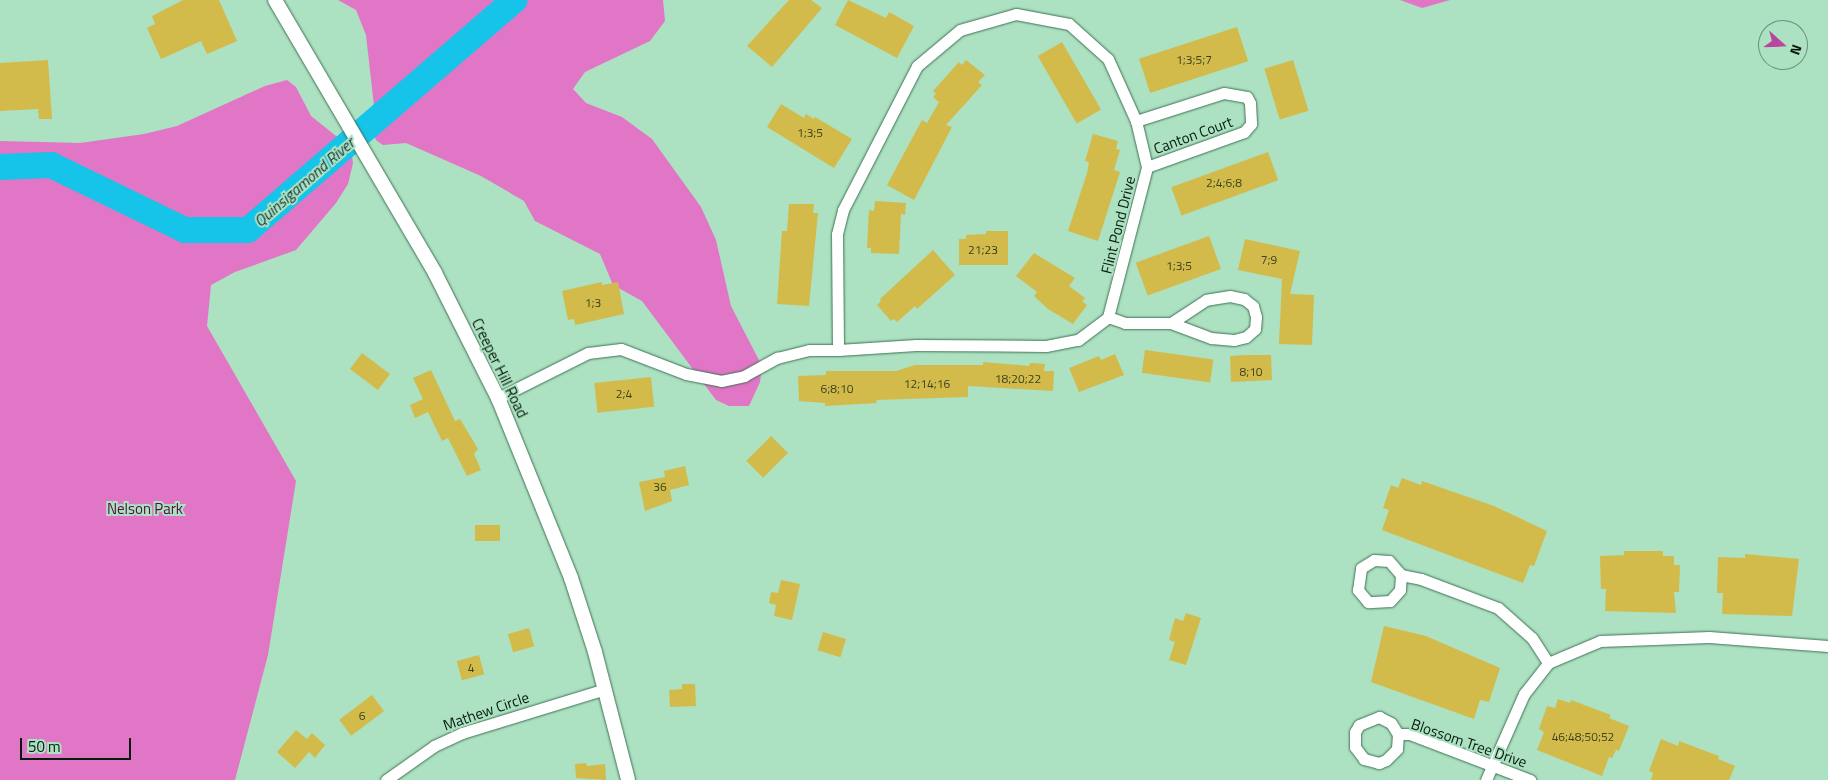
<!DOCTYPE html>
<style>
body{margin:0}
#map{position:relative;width:1828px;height:780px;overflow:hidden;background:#ace1c1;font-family:"Titillium Web",sans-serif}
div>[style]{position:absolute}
.green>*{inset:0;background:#e276c6}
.river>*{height:26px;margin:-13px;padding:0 13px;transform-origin:13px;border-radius:13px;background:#15c4e8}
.building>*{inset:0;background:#d2bb4a;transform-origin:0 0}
.roads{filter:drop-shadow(0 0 1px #3f7155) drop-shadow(0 0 1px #3f7155)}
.minor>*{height:11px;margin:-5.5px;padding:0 5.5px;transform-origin:5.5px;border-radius:5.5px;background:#fff}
.tertiary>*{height:14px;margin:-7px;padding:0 7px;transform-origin:7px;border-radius:7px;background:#fff}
span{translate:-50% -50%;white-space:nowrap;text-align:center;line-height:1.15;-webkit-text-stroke:4px #ace1c1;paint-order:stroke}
.number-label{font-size:12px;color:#39421e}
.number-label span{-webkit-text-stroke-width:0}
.street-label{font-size:15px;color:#061a0f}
.park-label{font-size:15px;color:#520d44}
.water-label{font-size:16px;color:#14333b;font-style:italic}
.north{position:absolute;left:1758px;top:20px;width:50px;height:50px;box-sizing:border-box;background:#ace1c1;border:1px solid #6a917a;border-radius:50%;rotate:110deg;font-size:14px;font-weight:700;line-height:20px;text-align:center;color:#061a0f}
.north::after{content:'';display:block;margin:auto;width:18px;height:22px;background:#b9459e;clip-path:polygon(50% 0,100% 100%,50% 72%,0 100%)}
.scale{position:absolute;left:20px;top:738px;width:111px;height:22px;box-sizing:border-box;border:2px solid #061a0f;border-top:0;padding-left:6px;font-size:15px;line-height:18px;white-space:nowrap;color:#061a0f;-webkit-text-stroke:4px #ace1c1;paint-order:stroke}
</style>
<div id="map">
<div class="green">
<div style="clip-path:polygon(338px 0,663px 0,665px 21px,650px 41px,585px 72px,573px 89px,586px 103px,622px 117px,652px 139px,701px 207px,716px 240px,731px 306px,762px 366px,760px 382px,749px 406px,729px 406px,716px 400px,642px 301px,613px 285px,600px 254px,535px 221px,524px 201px,481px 176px,406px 143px,383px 145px,377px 141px,367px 127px,375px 115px,366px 35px,356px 10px)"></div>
<div style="clip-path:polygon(1400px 0,1450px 0,1422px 8px)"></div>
<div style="clip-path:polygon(287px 80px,296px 87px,311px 116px,351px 148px,353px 163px,348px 184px,336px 203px,296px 250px,235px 272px,211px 285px,207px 326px,296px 481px,268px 655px,235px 780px,0 780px,0 141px,80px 143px,144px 134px,177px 126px,265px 86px)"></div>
</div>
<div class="river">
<div style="left:0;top:167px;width:51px;rotate:-2.2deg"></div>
<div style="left:51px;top:165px;width:149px;rotate:25.9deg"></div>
<div style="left:185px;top:230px;width:63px"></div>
<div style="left:248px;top:230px;width:352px;rotate:-40.8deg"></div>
</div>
<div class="building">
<div style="clip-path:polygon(183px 0,219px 0,237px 41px,207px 54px,201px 41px,161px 59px,147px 28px,155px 24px,152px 16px)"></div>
<div style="clip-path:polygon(789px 0,811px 0,822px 8px,772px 67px,747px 46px)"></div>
<div style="clip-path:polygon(848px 0,886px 18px,889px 12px,914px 26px,897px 58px,835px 25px)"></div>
<div style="left:1237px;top:27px;width:36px;height:103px;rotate:72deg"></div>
<div style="left:1062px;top:42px;width:78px;height:28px;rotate:60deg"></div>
<div style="clip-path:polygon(48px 60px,52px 119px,39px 119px,38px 109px,0 111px,0 63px)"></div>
<div style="clip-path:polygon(966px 60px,985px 75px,978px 82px,982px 85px,946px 125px,952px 127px,914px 200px,887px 185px,922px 120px,927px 123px,939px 102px,933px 97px,936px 94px,933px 91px,959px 62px,962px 65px)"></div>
<div style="left:1293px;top:60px;width:53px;height:30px;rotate:73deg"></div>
<div style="clip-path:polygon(781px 104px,804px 118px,806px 114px,814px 119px,815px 117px,852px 139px,834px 168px,767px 127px)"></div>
<div style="clip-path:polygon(1093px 134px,1118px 141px,1116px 149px,1120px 150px,1114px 170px,1120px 172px,1098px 241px,1068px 231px,1087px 173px,1089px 162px,1085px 161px)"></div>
<div style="left:1268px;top:152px;width:30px;height:103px;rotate:70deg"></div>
<div style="clip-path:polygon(875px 201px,906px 203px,905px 215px,901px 214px,899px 254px,871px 253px,871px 248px,867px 248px,869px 210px,874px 211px)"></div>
<div style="clip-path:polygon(789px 204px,814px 204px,813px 213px,818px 213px,809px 306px,777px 304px,782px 231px,787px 231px)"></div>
<div style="clip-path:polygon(986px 231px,1008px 231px,1008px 265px,959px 265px,959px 239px,966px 239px,966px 235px,986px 234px)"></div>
<div style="left:1209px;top:236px;width:35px;height:78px;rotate:70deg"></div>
<div style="clip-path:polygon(1245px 239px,1300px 251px,1290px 294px,1314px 295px,1312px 345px,1279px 344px,1282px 279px,1238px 270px)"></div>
<div style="clip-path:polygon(933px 250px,955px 275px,917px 309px,915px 306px,897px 322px,894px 319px,891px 321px,877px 305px,881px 301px,880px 299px)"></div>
<div style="clip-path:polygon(1034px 253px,1075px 278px,1069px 286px,1085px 298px,1082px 301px,1087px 305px,1073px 324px,1048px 309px,1034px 296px,1037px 292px,1016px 276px)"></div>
<div style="clip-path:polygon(602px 282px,602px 285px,618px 282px,624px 314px,575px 325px,574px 319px,568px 320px,562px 291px)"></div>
<div style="left:1145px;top:350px;width:69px;height:23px;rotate:8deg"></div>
<div style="left:362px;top:353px;width:35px;height:20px;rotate:37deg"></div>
<div style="clip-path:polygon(1115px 354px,1124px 375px,1079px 392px,1069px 368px,1099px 356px,1101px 360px)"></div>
<div style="clip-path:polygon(1245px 355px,1271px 355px,1272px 380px,1231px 382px,1230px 356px)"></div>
<div style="clip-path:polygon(983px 362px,1029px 366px,1030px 363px,1045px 364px,1044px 371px,1054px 371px,1053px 391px,968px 386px,968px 397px,876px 400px,877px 403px,825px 406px,825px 403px,799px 401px,798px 376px,826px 375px,826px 371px,896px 371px,915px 365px,983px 365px)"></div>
<div style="clip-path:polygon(431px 370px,455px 421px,460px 419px,478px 449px,474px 454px,481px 470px,467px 476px,448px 438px,442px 441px,428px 412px,415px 418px,410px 405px,423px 399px,413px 378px)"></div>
<div style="left:651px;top:377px;width:30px;height:57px;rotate:84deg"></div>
<div style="left:771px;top:436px;width:24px;height:35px;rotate:45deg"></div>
<div style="clip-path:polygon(685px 466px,689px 485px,670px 490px,672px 501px,645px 511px,639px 482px,665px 477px,664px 471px)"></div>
<div style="clip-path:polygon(1402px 478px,1421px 485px,1422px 481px,1494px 506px,1547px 531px,1534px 566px,1530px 565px,1523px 583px,1382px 530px,1389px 510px,1383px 508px,1391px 485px,1398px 488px)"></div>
<div style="left:475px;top:525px;width:25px;height:16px"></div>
<div style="clip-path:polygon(1624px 551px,1663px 551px,1663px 556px,1674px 556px,1674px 565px,1680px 565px,1679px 592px,1674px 592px,1676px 613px,1605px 611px,1606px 589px,1601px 589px,1600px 556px,1624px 555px)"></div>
<div style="clip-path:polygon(1745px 554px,1799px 559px,1792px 616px,1722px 614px,1723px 593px,1717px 593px,1718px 557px,1745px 558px)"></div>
<div style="clip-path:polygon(781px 580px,800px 584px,792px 620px,774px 616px,776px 605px,769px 603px,771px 592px,778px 593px)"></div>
<div style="clip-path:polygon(1186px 613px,1201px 618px,1186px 665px,1169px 660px,1175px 642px,1169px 640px,1175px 618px,1183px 621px)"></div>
<div style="clip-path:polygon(1384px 626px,1426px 636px,1500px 668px,1489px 702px,1480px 700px,1474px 719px,1371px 682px)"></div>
<div style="left:529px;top:628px;width:19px;height:22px;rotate:74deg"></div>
<div style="left:823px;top:632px;width:24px;height:19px;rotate:17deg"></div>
<div style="left:479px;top:655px;width:20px;height:23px;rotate:75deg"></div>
<div style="clip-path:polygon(682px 684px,695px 684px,696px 706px,670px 707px,669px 690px,682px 689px)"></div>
<div style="left:372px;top:695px;width:20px;height:41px;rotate:53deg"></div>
<div style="clip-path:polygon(1558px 699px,1570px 703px,1571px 700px,1611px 715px,1609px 718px,1629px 726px,1619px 751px,1616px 750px,1612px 758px,1609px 757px,1602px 776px,1537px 750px,1544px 732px,1539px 729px,1547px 706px,1555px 708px)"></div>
<div style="clip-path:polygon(296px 730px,307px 739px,312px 733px,325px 745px,315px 758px,309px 752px,295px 768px,277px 752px)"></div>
<div style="clip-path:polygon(1661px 739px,1678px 746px,1679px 741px,1719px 756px,1718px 759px,1735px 766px,1729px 780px,1651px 780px,1653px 773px,1649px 771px)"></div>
<div style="clip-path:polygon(586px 763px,587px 766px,605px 764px,606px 780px,576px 778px,575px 764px)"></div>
</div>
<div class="roads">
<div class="minor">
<div style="left:1136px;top:121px;width:92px;rotate:-17.7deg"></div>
<div style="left:1224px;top:93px;width:23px;rotate:10deg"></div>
<div style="left:1247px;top:97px;width:7px;rotate:63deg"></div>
<div style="left:1250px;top:103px;width:21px;rotate:87deg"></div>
<div style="left:1251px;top:124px;width:11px;rotate:131deg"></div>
<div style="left:1244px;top:132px;width:103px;rotate:160.2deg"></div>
<div style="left:1108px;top:317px;width:18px;rotate:19deg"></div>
<div style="left:1125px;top:323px;width:46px"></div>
<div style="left:1171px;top:323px;width:43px;rotate:20.6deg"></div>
<div style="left:1211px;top:338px;width:23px;rotate:5deg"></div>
<div style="left:1234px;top:340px;width:12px;rotate:-14deg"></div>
<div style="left:1246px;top:337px;width:12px;rotate:-42deg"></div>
<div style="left:1255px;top:329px;width:12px;rotate:-85deg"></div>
<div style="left:1256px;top:317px;width:11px;rotate:-105deg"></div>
<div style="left:1253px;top:306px;width:11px;rotate:-142deg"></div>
<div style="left:1244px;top:299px;width:14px;rotate:-168deg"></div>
<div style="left:1230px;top:296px;width:24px;rotate:171deg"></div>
<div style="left:1206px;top:300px;width:42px;rotate:146.7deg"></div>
<div style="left:498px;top:398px;width:101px;rotate:-26.6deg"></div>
<div style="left:588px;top:353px;width:33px;rotate:-7deg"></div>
<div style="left:621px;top:349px;width:70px;rotate:21deg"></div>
<div style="left:686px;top:374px;width:36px;rotate:11deg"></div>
<div style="left:721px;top:381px;width:24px;rotate:-12deg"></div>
<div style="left:744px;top:376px;width:38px;rotate:-29deg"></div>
<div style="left:777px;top:358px;width:33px;rotate:-14deg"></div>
<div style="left:809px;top:350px;width:29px"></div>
<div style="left:838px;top:350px;width:78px;rotate:-3.7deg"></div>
<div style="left:916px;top:345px;width:130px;rotate:0.4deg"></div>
<div style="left:1046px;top:346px;width:33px;rotate:-11deg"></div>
<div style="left:1078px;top:340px;width:38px;rotate:-37deg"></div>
<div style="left:1108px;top:317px;width:155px;rotate:-75.4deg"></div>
<div style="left:1147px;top:167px;width:47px;rotate:-103.4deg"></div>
<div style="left:1136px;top:121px;width:68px;rotate:-114.3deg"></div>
<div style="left:1108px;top:59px;width:52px;rotate:-138.1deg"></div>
<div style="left:1069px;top:24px;width:54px;rotate:-169.3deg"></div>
<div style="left:1016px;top:14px;width:58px;rotate:164.1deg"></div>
<div style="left:960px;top:30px;width:56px;rotate:140.1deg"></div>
<div style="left:917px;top:66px;width:162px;rotate:117.2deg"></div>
<div style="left:843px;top:210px;width:25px;rotate:104deg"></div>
<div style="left:837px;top:234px;width:116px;rotate:89.5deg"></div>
<div style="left:1401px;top:575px;width:15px;rotate:94deg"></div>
<div style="left:1400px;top:590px;width:15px;rotate:132deg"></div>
<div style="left:1390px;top:601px;width:22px;rotate:177deg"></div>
<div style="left:1368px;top:602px;width:16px;rotate:-130deg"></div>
<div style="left:1358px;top:590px;width:22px;rotate:-82deg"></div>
<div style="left:1361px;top:568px;width:15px;rotate:-32deg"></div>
<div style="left:1374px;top:560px;width:15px;rotate:4deg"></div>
<div style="left:1389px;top:561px;width:18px;rotate:49deg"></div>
<div style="left:1401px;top:575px;width:20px;rotate:11deg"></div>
<div style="left:1421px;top:579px;width:82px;rotate:20.6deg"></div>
<div style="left:1498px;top:608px;width:45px;rotate:41.4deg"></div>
<div style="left:1532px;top:638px;width:30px;rotate:57deg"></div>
<div style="left:1398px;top:734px;width:15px;rotate:94deg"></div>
<div style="left:1397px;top:749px;width:16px;rotate:135deg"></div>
<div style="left:1386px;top:760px;width:8px;rotate:157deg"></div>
<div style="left:1379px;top:763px;width:16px;rotate:-165deg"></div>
<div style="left:1364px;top:759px;width:15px;rotate:-127deg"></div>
<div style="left:1355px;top:747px;width:15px;rotate:-90deg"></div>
<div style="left:1355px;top:732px;width:8px;rotate:-60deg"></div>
<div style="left:1359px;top:725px;width:22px;rotate:-22deg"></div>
<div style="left:1379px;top:717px;width:13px;rotate:27deg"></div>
<div style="left:1391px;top:723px;width:13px;rotate:58deg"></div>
<div style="left:1398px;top:734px;width:12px"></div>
<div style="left:1410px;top:734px;width:129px;rotate:21deg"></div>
<div style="left:386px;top:780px;width:59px;rotate:-35.3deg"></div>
<div style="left:434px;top:746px;width:31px;rotate:-25deg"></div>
<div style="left:462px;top:733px;width:150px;rotate:-17.1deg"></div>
<div style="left:1486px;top:780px;width:94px;rotate:-66.2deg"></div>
<div style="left:1524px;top:694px;width:39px;rotate:-52deg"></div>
<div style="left:1548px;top:663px;width:56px;rotate:-22.9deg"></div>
<div style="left:1600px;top:641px;width:109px;rotate:-2.1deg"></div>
<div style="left:1709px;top:637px;width:119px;rotate:4.3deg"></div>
</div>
<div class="tertiary">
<div style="left:275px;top:0;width:316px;rotate:59.6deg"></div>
<div style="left:435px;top:273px;width:140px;rotate:63.3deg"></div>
<div style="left:498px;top:398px;width:194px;rotate:67.9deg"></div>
<div style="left:571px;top:578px;width:78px;rotate:72deg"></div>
<div style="left:595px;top:652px;width:132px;rotate:75.5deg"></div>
</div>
</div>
<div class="number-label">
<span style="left:1194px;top:60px">1;3;5;7</span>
<span style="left:810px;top:133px">1;3;5</span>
<span style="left:1224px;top:183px">2;4;6;8</span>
<span style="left:983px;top:250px">21;23</span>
<span style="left:1269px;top:260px">7;9</span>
<span style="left:1179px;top:266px">1;3;5</span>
<span style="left:593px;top:303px">1;3</span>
<span style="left:1251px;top:372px">8;10</span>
<span style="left:1018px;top:379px">18;20;22</span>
<span style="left:927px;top:384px">12;14;16</span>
<span style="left:837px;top:389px">6;8;10</span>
<span style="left:624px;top:394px">2;4</span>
<span style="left:660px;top:487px">36</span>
<span style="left:471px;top:668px">4</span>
<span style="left:362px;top:716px">6</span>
<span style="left:1583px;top:737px">46;48;50;52</span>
</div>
<div class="street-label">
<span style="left:1193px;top:135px;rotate:-20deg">Canton Court</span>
<span style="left:1118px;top:225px;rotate:-76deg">Flint Pond Drive</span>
<span style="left:500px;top:368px;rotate:64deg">Creeper Hill Road</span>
<span style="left:486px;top:711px;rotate:-19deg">Mathew Circle</span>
<span style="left:1469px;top:743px;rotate:19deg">Blossom Tree Drive</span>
</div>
<div class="park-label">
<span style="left:145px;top:509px">Nelson Park</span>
</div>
<div class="water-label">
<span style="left:304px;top:182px;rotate:-41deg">Quinsigamond River</span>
</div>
<div class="north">N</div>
<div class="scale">50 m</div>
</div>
